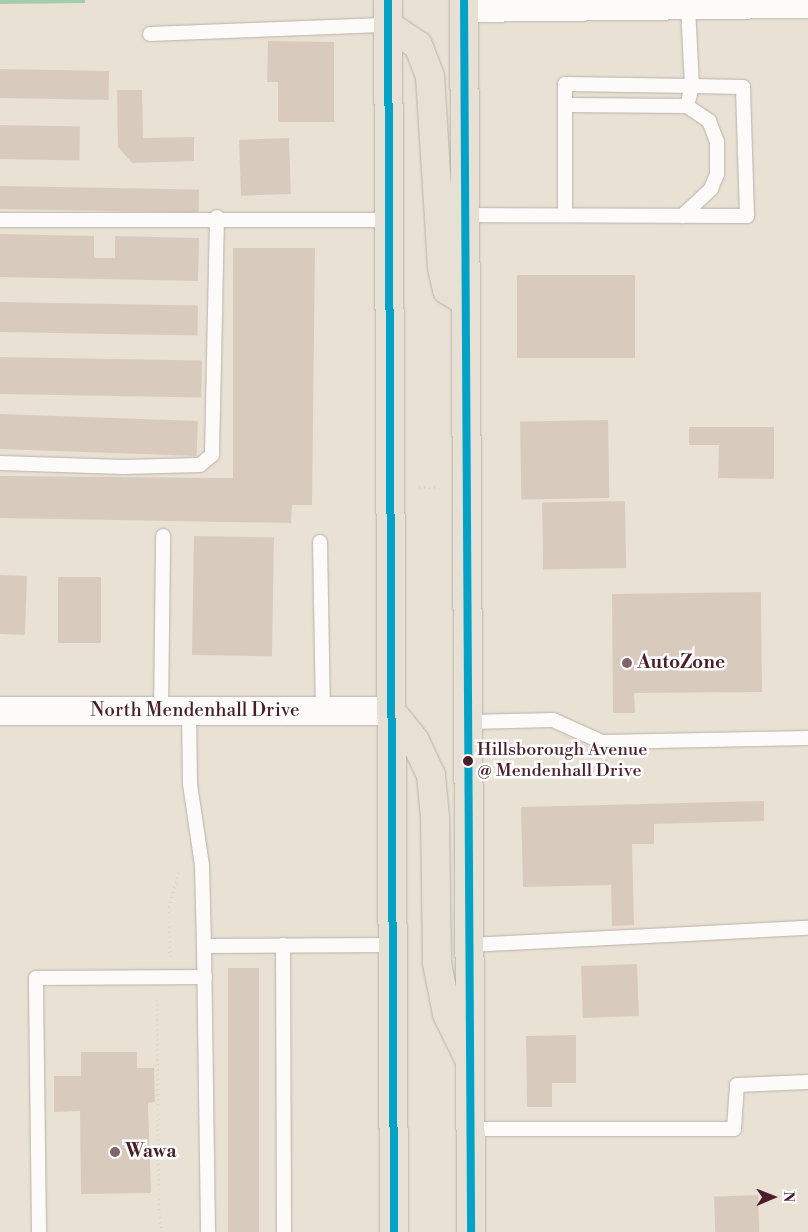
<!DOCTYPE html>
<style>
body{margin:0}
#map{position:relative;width:808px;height:1232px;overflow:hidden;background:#e9e2d4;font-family:"Libre Bodoni",serif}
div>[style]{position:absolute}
.forest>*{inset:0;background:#a3cdab}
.building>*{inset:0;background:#d9cabe;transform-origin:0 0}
.path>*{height:3px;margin-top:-1.5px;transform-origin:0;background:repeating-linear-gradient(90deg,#d7d3d0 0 1px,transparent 0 5px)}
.roads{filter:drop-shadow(0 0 1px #bab1aa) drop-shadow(0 0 1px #bab1aa)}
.service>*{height:14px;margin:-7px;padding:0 7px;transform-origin:7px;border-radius:7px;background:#fcfbf9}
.minor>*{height:28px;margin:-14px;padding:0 14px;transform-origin:14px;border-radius:14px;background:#fcfbf9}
.primary>*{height:28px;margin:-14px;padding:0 14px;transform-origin:14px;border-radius:14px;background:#e6e1d4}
.bus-1>*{height:8px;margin:-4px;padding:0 4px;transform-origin:4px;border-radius:4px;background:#04a2c6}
.dots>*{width:14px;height:14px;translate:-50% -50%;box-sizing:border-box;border:2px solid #fff;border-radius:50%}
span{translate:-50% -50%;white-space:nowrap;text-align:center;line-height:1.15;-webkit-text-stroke:5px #fff;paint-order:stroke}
.bus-label{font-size:18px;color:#4a1f2b}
.left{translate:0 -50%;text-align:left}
.poi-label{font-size:19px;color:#4a1f2b;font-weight:700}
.street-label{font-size:19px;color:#4a1f2b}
.north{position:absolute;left:748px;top:1172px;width:50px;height:50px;-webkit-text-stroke:4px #fff;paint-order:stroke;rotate:89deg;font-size:14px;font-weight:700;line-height:20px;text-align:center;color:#4a1f2b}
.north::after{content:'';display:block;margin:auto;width:18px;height:22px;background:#4a1f2b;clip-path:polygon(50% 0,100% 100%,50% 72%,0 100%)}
</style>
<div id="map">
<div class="forest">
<div style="clip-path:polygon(0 0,85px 0,85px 3px,0 4px)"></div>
</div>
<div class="building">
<div style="clip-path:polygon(268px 41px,334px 42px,334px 122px,278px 122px,278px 82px,267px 82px)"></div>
<div style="left:0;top:69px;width:109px;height:29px;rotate:1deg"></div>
<div style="clip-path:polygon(117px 90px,142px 90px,143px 138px,194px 137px,194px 161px,132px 163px,118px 147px)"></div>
<div style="left:0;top:125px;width:80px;height:34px;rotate:1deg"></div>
<div style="left:289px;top:138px;width:56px;height:50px;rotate:88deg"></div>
<div style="left:0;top:186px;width:199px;height:23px;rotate:1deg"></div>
<div style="clip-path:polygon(0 234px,94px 236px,94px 258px,115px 258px,115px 236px,199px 238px,198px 281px,0 277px)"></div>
<div style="clip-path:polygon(233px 248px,315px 248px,312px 505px,292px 505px,291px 523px,0 518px,0 476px,233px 478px)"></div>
<div style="left:517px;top:275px;width:118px;height:83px"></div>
<div style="left:0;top:302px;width:198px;height:30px;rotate:1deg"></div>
<div style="left:0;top:357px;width:202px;height:37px;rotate:1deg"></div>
<div style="left:0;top:414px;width:198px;height:35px;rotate:2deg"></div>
<div style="left:608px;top:420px;width:78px;height:88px;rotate:89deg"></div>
<div style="clip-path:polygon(689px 427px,774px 427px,774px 479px,718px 478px,719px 445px,689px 445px)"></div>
<div style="left:625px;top:501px;width:67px;height:83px;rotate:89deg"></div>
<div style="left:194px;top:536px;width:80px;height:119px;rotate:1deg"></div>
<div style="left:0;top:575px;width:27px;height:59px;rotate:2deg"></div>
<div style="left:58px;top:577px;width:43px;height:66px"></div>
<div style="clip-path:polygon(761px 592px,762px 692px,634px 693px,635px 713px,613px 713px,612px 594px)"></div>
<div style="clip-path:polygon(764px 801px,764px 821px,654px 824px,654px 844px,632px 844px,634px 925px,612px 926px,611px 885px,523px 887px,521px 807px)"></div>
<div style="left:637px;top:964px;width:52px;height:56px;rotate:88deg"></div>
<div style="left:228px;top:968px;width:31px;height:264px"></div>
<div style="clip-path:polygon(576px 1035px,576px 1083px,552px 1083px,552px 1107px,527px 1107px,526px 1036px)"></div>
<div style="clip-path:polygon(81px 1052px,137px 1052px,137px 1068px,154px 1068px,155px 1102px,148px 1103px,151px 1193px,81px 1194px,80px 1111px,54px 1112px,54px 1076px,81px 1076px)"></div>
<div style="left:758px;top:1195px;width:37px;height:44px;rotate:88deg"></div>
</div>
<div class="path">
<div style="left:419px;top:487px;width:19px"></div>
<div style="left:170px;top:957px;width:50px;rotate:-91.1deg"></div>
<div style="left:169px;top:907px;width:38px;rotate:-75deg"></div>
<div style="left:157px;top:999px;width:213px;rotate:89.5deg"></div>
<div style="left:159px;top:1212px;width:20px;rotate:81deg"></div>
</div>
<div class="roads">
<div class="service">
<div style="left:150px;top:34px;width:238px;rotate:-2.2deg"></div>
<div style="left:565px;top:105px;width:122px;rotate:0.5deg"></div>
<div style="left:687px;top:106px;width:27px;rotate:34deg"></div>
<div style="left:709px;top:121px;width:22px;rotate:69deg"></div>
<div style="left:717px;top:142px;width:32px;rotate:90deg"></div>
<div style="left:717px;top:174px;width:16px;rotate:112deg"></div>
<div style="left:711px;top:189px;width:40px;rotate:137deg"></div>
<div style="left:465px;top:215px;width:282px;rotate:0.2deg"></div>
<div style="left:747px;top:216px;width:129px;rotate:-91.8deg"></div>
<div style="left:743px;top:87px;width:51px;rotate:-178.9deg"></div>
<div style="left:692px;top:86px;width:21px;rotate:104deg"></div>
<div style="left:565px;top:215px;width:131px;rotate:-90deg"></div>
<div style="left:565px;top:84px;width:127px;rotate:0.9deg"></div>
<div style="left:692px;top:86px;width:80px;rotate:-92.9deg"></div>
<div style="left:0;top:220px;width:390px"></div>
<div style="left:0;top:463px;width:123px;rotate:1.9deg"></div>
<div style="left:123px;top:467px;width:77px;rotate:-1.5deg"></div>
<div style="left:200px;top:465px;width:16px;rotate:-40deg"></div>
<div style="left:212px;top:455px;width:238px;rotate:-88.8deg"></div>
<div style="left:320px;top:542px;width:169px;rotate:89deg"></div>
<div style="left:161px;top:711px;width:175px;rotate:-89.3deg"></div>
<div style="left:189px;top:711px;width:73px;rotate:89.2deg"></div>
<div style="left:190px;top:784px;width:82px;rotate:81.6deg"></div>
<div style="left:202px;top:865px;width:81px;rotate:88.6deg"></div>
<div style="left:204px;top:946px;width:188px;rotate:-0.3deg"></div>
<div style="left:468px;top:722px;width:85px;rotate:-1.3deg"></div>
<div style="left:553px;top:720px;width:54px;rotate:24.2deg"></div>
<div style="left:602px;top:742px;width:206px;rotate:-1.1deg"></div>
<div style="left:283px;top:945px;width:287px;rotate:89.8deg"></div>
<div style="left:469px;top:945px;width:339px;rotate:-2.9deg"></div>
<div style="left:204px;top:946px;width:286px;rotate:89.2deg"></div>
<div style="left:470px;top:1129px;width:264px"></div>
<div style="left:734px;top:1129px;width:44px;rotate:-86.1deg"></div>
<div style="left:737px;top:1085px;width:71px;rotate:-2.4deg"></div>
<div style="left:39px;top:1232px;width:254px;rotate:-90.7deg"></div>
<div style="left:36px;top:978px;width:169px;rotate:-0.3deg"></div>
</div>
<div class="minor">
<div style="left:464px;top:8px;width:344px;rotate:-0.7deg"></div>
<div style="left:0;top:711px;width:391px"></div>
</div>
<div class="primary">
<div style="left:388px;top:0;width:1232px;rotate:89.72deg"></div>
<div style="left:464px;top:0;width:1232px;rotate:89.67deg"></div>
<div style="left:388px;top:25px;width:36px;rotate:34deg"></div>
<div style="left:418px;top:45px;width:33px;rotate:69deg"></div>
<div style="left:430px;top:76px;width:192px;rotate:86.4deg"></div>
<div style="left:442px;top:268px;width:23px;rotate:77deg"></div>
<div style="left:447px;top:290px;width:22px;rotate:32deg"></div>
<div style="left:391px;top:711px;width:38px;rotate:51deg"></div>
<div style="left:415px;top:741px;width:38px;rotate:65deg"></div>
<div style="left:431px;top:775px;width:42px;rotate:84.6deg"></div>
<div style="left:435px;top:817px;width:146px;rotate:89.2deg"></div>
<div style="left:437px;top:963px;width:52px;rotate:78.9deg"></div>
<div style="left:447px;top:1014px;width:46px;rotate:64deg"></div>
</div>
</div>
<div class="bus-1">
<div style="left:388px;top:0;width:1232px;rotate:89.72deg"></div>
<div style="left:464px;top:0;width:1232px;rotate:89.67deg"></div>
</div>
<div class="dots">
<div style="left:627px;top:663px;background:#826366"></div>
<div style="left:468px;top:761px;background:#4a1f2b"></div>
<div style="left:115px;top:1152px;background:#826366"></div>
</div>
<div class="bus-label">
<span class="left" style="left:477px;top:761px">Hillsborough Avenue<br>@ Mendenhall Drive</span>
</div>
<div class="poi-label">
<span class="left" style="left:637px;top:663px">AutoZone</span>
<span class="left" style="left:125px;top:1152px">Wawa</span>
</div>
<div class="street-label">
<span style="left:195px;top:711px">North Mendenhall Drive</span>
</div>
<div class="north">N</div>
</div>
